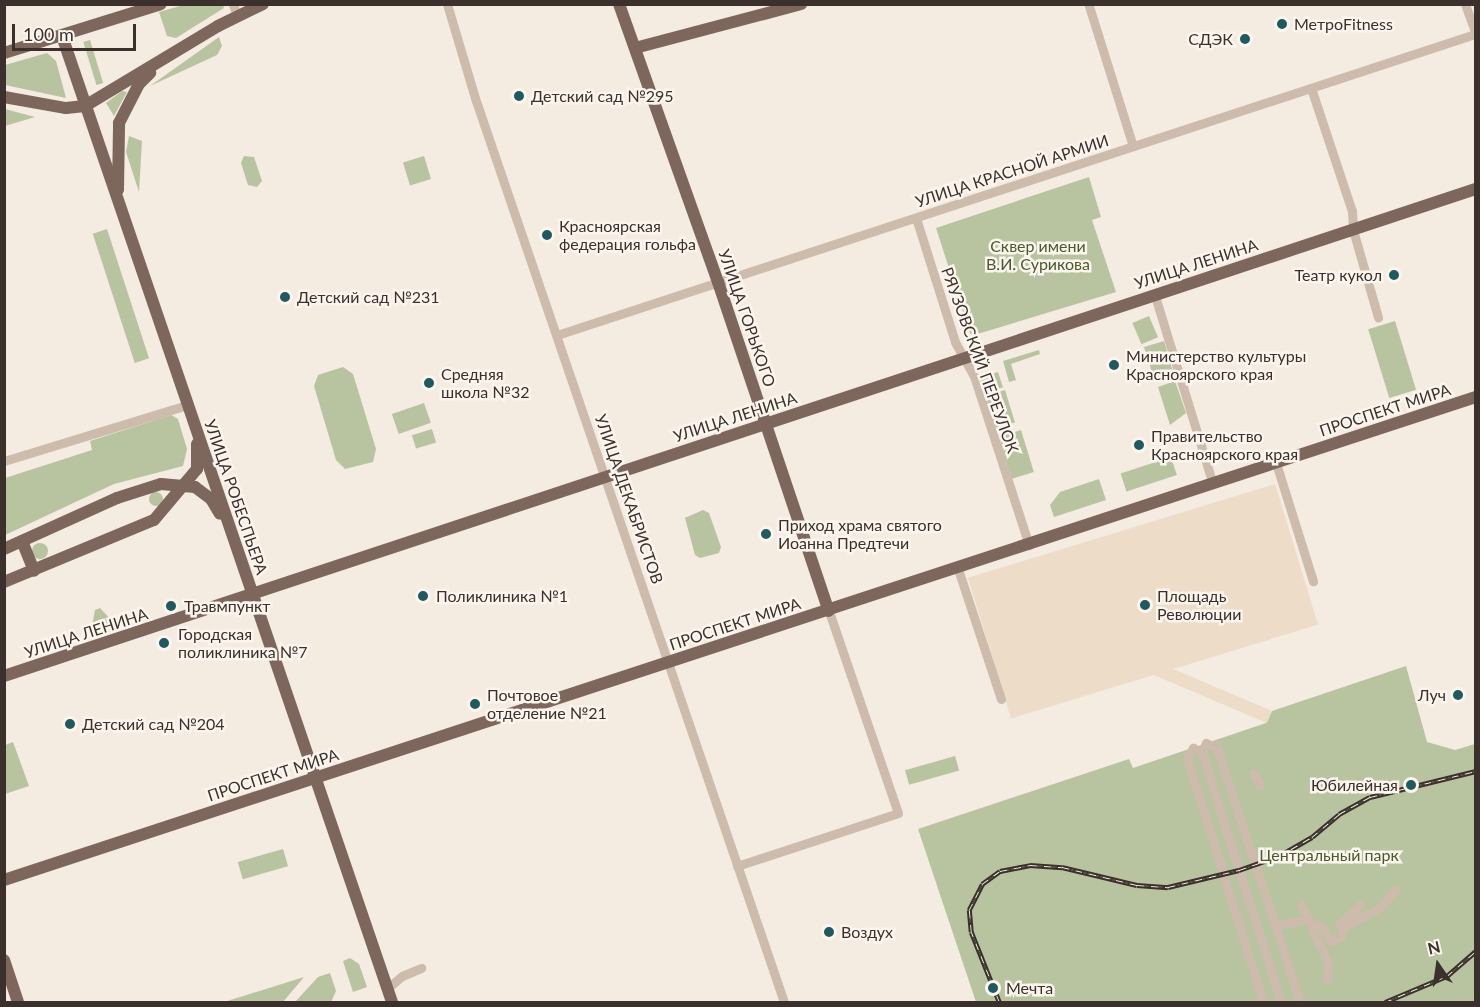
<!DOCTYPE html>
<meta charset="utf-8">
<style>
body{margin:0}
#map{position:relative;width:1480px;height:1007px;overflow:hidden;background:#f4ebe1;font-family:Lato,sans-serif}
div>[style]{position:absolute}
.green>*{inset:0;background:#b8c4a0;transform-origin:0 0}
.round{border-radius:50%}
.plaza>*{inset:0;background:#ecdcc8;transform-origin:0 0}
.minor>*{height:9px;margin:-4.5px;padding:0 4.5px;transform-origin:4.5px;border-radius:4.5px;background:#cdbbac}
.major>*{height:12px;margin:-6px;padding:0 6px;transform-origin:6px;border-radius:6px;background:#7d675c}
.rail>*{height:4.5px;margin-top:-2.25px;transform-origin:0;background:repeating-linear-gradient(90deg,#fbf5ee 0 7px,#3b302b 0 14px);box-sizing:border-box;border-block:2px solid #3b302b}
.dots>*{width:16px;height:16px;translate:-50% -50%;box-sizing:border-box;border:3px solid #fbf5ee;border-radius:50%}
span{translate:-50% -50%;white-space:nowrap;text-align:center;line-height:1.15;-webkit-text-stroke:5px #fbf5ee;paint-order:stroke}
.poi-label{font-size:16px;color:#3b302b}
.left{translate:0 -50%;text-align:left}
.right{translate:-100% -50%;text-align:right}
.street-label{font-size:16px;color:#3b302b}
.park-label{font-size:16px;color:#4a5a2e}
.frame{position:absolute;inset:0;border:6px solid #3b302b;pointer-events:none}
.north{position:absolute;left:1408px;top:935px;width:60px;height:60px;-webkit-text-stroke:4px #fbf5ee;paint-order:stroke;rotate:347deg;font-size:16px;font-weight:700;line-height:24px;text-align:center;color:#3b302b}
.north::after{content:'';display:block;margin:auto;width:21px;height:27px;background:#3b302b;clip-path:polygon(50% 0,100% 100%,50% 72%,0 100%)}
.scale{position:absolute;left:12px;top:24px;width:124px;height:27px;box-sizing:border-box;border:3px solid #3b302b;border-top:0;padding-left:8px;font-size:18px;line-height:21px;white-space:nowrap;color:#3b302b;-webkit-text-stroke:4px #fbf5ee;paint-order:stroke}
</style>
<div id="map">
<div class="green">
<div style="clip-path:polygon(187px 4px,223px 5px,224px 8px,176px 38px,167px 36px,159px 12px)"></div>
<div style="clip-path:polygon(219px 37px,222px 46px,217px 55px,150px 86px)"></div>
<div style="left:90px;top:40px;width:45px;height:7px;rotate:73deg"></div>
<div style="clip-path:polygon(47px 53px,56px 61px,66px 98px,5px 85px,5px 65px)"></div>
<div style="clip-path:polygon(122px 91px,127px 92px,114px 116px,106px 103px)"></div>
<div style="clip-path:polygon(5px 109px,35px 117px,5px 126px)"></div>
<div style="clip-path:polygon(129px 136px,142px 141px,139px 192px,126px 152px)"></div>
<div style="clip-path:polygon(244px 156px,254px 157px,262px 181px,257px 187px,248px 185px,241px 163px)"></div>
<div style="left:424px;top:156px;width:24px;height:22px;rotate:73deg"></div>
<div style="clip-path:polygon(1089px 177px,1101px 217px,1092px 220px,1116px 292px,971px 336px,936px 228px)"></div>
<div style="left:107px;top:229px;width:136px;height:15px;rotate:72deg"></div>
<div style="left:1149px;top:316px;width:23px;height:18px;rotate:67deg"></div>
<div style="left:1395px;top:321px;width:72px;height:28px;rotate:73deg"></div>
<div style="clip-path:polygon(1164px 341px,1173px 372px,1171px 377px,1155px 382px,1144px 347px)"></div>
<div style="clip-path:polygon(1039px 350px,1040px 354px,1011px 364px,1016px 380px,1009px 382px,1003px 361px)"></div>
<div style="clip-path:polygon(343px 367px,353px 374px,376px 449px,373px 462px,345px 469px,336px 460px,314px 386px,318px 375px)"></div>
<div style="left:998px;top:372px;width:16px;height:20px;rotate:72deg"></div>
<div style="clip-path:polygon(1175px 381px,1186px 413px,1170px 425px,1158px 387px)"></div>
<div style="left:1005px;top:390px;width:34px;height:20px;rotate:73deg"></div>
<div style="left:424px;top:403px;width:21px;height:34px;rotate:71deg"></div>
<div style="clip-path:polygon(171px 415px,178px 419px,187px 449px,183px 466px,114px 484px,5px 535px,5px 478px,92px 450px,90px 441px)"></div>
<div style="left:432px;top:429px;width:14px;height:21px;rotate:73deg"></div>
<div style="left:1021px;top:430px;width:44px;height:23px;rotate:73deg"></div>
<div style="left:1171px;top:457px;width:19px;height:53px;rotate:72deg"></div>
<div style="clip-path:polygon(1099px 479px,1106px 500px,1054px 517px,1050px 505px,1060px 492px)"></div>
<div class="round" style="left:149px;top:492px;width:14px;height:14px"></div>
<div style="clip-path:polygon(703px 510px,709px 513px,721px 547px,719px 553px,700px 558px,695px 555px,685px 518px)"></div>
<div class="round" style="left:32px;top:543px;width:16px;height:16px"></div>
<div style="clip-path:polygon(100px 608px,114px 623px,91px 631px,95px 610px)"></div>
<div style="clip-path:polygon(1406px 666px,1427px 742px,1455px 750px,1475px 744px,1475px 1002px,976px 1002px,918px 829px,1129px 759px,1133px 768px,1266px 723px,1272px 711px)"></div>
<div style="clip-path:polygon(13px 742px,29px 786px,5px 794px,5px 745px)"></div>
<div style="left:955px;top:756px;width:15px;height:52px;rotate:74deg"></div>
<div style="left:283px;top:849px;width:18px;height:47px;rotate:74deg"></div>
<div style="clip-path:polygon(350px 958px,359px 964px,367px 987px,353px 992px,343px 961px)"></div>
<div style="clip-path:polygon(330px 973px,336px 991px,331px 1002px,295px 1002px,318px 977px)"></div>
<div style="clip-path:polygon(304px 977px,283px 1002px,224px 1002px)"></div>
</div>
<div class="plaza">
<div style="left:1275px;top:484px;width:147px;height:321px;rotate:73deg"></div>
<div style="left:1272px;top:711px;width:13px;height:151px;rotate:113deg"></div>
</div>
<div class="minor">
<div style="left:233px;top:4px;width:13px;rotate:72deg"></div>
<div style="left:447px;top:4px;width:98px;rotate:73.4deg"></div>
<div style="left:475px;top:98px;width:955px;rotate:71.13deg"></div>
<div style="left:1465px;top:4px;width:33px;rotate:70deg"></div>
<div style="left:1089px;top:6px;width:147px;rotate:72.6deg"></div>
<div style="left:1311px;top:88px;width:130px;rotate:71.6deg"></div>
<div style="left:1352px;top:211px;width:19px;rotate:87deg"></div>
<div style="left:1353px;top:230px;width:91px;rotate:74deg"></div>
<div style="left:916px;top:218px;width:130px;rotate:72.5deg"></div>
<div style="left:955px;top:342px;width:39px;rotate:61deg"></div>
<div style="left:974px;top:376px;width:178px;rotate:72deg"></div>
<div style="left:1155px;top:296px;width:197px;rotate:72.9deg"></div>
<div style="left:557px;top:335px;width:966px;rotate:-18.15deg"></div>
<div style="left:4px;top:461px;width:191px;rotate:-17deg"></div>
<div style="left:1276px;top:463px;width:124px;rotate:72.6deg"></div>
<div style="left:958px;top:569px;width:137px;rotate:71.7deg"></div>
<div style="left:1202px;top:753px;width:261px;rotate:72.4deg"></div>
<div style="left:1254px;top:773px;width:14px;rotate:65deg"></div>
<div style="left:737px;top:866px;width:169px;rotate:-18.2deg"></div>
<div style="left:898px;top:813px;width:213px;rotate:-108.9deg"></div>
<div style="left:1301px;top:904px;width:65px;rotate:65.4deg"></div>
<div style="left:1328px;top:963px;width:16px;rotate:94deg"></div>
<div style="left:1312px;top:924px;width:9px;rotate:13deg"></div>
<div style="left:1321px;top:926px;width:18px;rotate:56deg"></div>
<div style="left:1331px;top:941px;width:11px;rotate:-22deg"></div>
<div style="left:1341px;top:937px;width:9px;rotate:-84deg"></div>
<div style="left:1342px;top:928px;width:44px;rotate:-28.3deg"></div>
<div style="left:1381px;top:907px;width:23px;rotate:-50deg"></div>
<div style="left:1339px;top:924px;width:28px;rotate:-42deg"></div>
<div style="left:1275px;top:926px;width:34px;rotate:-12deg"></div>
<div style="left:388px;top:988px;width:18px;rotate:-41deg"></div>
<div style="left:402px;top:976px;width:21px;rotate:-23deg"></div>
<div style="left:1263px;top:1002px;width:256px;rotate:-107.3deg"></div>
<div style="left:1187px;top:758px;width:12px;rotate:-59deg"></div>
<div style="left:1193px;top:748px;width:10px;rotate:29deg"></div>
<div style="left:1202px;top:753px;width:11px;rotate:-68deg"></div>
<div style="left:1206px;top:743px;width:12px;rotate:24deg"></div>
<div style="left:1217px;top:748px;width:267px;rotate:71.9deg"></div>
<div style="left:1474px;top:1002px;width:2px"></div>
</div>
<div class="major">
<div style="left:619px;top:4px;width:295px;rotate:70.4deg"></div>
<div style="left:718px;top:282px;width:347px;rotate:71.4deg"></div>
<div style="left:62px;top:36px;width:1021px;rotate:71.14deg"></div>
<div style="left:635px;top:48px;width:172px;rotate:-14.8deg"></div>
<div style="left:4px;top:53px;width:164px;rotate:-17.3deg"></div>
<div style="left:4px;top:97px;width:63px;rotate:10.1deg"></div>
<div style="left:66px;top:108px;width:19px;rotate:-6deg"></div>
<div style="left:85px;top:106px;width:155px;rotate:-31deg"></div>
<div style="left:218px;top:26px;width:50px;rotate:-26.1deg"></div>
<div style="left:118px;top:190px;width:67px;rotate:-89.1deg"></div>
<div style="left:119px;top:123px;width:44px;rotate:-62.9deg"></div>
<div style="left:139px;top:84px;width:16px;rotate:-45deg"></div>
<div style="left:22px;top:541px;width:32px;rotate:68deg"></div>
<div style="left:4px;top:549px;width:124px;rotate:-24.3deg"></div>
<div style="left:117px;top:498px;width:46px;rotate:-17.7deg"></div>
<div style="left:161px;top:484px;width:34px;rotate:5deg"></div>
<div style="left:195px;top:487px;width:20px;rotate:37deg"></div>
<div style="left:211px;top:499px;width:17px;rotate:59deg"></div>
<div style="left:4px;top:582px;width:162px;rotate:-22.5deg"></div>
<div style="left:154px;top:520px;width:67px;rotate:-49.9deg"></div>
<div style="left:197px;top:469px;width:25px;rotate:-90deg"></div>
<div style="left:4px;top:676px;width:1550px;rotate:-18.31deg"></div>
<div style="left:4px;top:880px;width:1549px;rotate:-18.17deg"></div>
<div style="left:4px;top:960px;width:44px;rotate:71.6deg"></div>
</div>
<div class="rail">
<div style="left:999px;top:1002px;width:75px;rotate:-111.8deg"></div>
<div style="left:971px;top:932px;width:22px;rotate:-95deg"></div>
<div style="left:969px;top:910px;width:29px;rotate:-63deg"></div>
<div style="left:982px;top:884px;width:22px;rotate:-36deg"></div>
<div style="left:1000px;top:871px;width:31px;rotate:-11deg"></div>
<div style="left:1030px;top:865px;width:32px;rotate:4deg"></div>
<div style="left:1062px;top:867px;width:77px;rotate:13.5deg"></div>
<div style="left:1137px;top:885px;width:31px;rotate:4deg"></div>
<div style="left:1168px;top:887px;width:73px;rotate:-13.5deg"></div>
<div style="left:1239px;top:870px;width:42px;rotate:-19.3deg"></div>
<div style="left:1279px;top:856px;width:38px;rotate:-30deg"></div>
<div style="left:1312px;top:837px;width:35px;rotate:-40deg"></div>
<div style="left:1339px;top:814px;width:35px;rotate:-29deg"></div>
<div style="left:1370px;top:797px;width:109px;rotate:-13.8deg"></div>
<div style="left:1385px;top:1002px;width:67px;rotate:-22.8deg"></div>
<div style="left:1447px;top:976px;width:38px;rotate:-41deg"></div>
</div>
<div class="dots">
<div style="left:1282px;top:24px;background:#1f5a5e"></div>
<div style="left:1245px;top:39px;background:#1f5a5e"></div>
<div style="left:519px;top:96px;background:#1f5a5e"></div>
<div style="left:547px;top:235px;background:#1f5a5e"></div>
<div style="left:1394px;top:275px;background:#1f5a5e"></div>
<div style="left:285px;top:297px;background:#1f5a5e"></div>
<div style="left:1114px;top:365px;background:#1f5a5e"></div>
<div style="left:429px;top:383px;background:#1f5a5e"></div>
<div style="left:1139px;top:445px;background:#1f5a5e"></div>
<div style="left:766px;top:534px;background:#1f5a5e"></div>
<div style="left:423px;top:596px;background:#1f5a5e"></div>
<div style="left:1145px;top:605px;background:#1f5a5e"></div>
<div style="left:171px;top:606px;background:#1f5a5e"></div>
<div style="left:164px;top:643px;background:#1f5a5e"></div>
<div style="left:1458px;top:695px;background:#1f5a5e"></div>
<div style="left:475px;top:704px;background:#1f5a5e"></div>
<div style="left:70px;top:724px;background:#1f5a5e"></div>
<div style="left:1411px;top:785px;background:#1f5a5e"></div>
<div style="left:829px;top:932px;background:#1f5a5e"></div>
<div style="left:993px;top:988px;background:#1f5a5e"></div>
</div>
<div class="poi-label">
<span class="left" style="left:1294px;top:24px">МетроFitness</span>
<span class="right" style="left:1233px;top:39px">СДЭК</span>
<span class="left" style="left:531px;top:96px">Детский сад №295</span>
<span class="left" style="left:559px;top:235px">Красноярская<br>федерация гольфа</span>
<span class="right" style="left:1382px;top:275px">Театр кукол</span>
<span class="left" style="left:297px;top:297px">Детский сад №231</span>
<span class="left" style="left:1126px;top:365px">Министерство культуры<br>Красноярского края</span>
<span class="left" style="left:441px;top:383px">Средняя<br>школа №32</span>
<span class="left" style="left:1151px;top:445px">Правительство<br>Красноярского края</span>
<span class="left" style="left:778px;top:534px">Приход храма святого<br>Иоанна Предтечи</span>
<span class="left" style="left:436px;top:596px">Поликлиника №1</span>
<span class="left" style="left:1157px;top:605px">Площадь<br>Революции</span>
<span class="left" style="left:184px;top:606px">Травмпункт</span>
<span class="left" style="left:178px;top:643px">Городская<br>поликлиника №7</span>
<span class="left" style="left:487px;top:704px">Почтовое<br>отделение №21</span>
<span class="right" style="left:1446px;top:695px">Луч</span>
<span class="left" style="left:82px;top:724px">Детский сад №204</span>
<span class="right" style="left:1398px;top:785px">Юбилейная</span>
<span class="left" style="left:841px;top:932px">Воздух</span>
<span class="left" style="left:1006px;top:988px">Мечта</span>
</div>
<div class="street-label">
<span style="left:1012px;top:171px;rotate:-18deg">УЛИЦА КРАСНОЙ АРМИИ</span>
<span style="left:1196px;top:264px;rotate:-18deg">УЛИЦА ЛЕНИНА</span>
<span style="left:747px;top:318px;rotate:71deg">УЛИЦА ГОРЬКОГО</span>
<span style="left:980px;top:360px;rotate:70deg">РЯУЗОВСКИЙ ПЕРЕУЛОК</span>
<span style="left:1385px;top:410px;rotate:-18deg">ПРОСПЕКТ МИРА</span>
<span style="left:735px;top:417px;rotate:-18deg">УЛИЦА ЛЕНИНА</span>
<span style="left:236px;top:497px;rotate:71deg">УЛИЦА РОБЕСПЬЕРА</span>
<span style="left:629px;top:499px;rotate:71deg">УЛИЦА ДЕКАБРИСТОВ</span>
<span style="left:735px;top:624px;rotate:-18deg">ПРОСПЕКТ МИРА</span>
<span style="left:86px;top:633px;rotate:-18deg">УЛИЦА ЛЕНИНА</span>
<span style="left:273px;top:775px;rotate:-18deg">ПРОСПЕКТ МИРА</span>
</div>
<div class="park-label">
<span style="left:1038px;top:255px">Сквер имени<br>В.И. Сурикова</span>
<span style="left:1329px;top:855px">Центральный парк</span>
</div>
<div class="frame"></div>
<div class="north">N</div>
<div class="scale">100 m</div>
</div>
